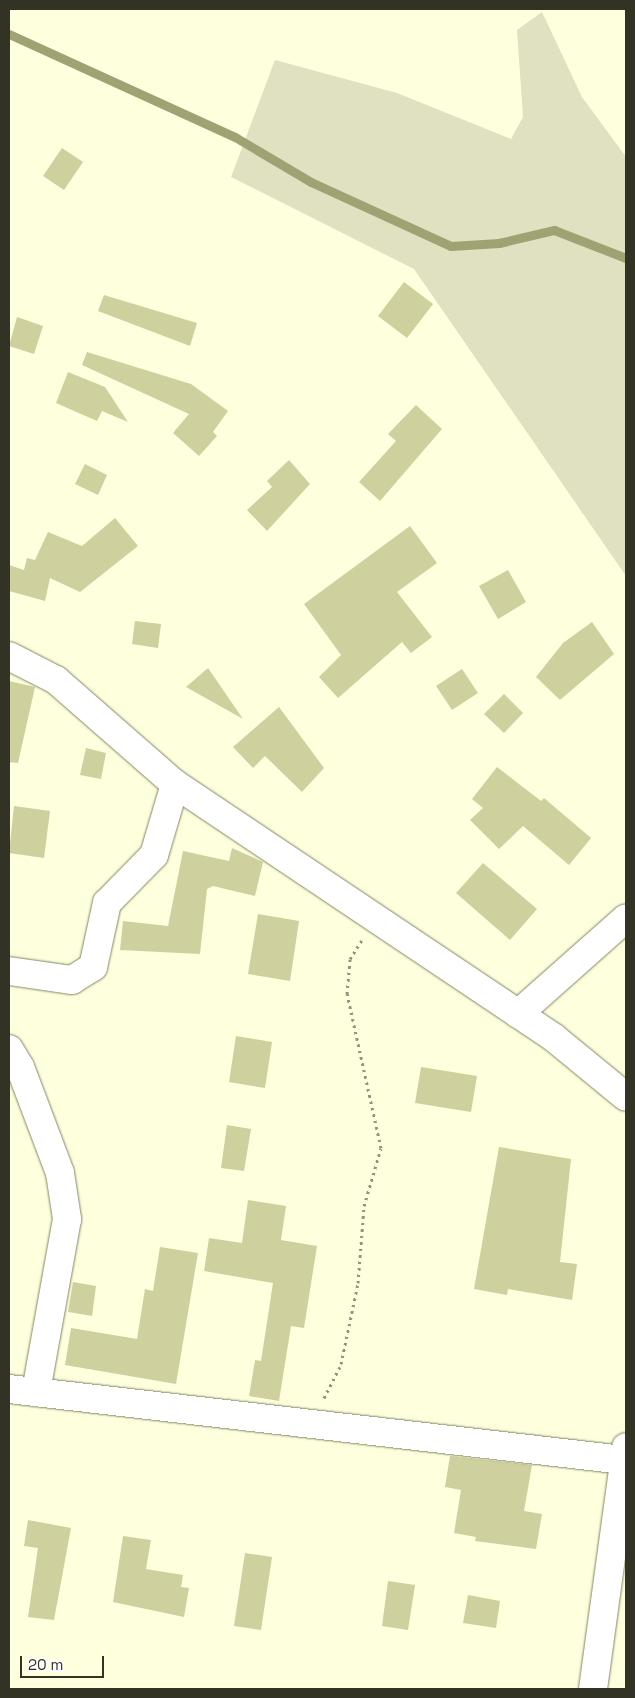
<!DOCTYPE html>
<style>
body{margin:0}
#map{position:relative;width:635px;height:1698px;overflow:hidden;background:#fdffdd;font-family:"Space Grotesk",sans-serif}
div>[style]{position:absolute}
.green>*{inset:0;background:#dfe1c1}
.stream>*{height:9px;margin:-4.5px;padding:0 4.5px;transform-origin:4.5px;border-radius:4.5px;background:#a1a273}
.building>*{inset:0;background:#ced09e}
.path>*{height:3px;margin-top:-1.5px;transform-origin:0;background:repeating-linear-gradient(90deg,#93947d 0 2.5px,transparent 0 6.5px)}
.roads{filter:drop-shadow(0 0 1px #848566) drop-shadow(0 0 1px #848566)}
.street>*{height:28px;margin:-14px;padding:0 14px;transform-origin:14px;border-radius:14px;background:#fff}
span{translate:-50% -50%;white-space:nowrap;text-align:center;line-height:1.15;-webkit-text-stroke:4px #fff;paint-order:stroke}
.frame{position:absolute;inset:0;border:10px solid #323225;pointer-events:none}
.scale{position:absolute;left:20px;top:1656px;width:84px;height:22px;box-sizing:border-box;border:2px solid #323225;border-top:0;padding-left:6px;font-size:15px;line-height:18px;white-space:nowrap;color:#323225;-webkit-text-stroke:4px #fff;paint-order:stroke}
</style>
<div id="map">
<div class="green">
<div style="clip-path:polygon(542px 12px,582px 97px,626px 157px,626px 576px,414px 269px,231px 177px,275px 60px,397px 93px,511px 139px,523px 117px,517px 30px)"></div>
</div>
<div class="stream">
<div style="left:9px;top:34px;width:248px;rotate:24.5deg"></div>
<div style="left:235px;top:137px;width:88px;rotate:30.6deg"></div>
<div style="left:311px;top:182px;width:154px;rotate:24.6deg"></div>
<div style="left:451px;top:246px;width:48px;rotate:-3.6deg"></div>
<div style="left:499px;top:243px;width:57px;rotate:-13.3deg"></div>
<div style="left:554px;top:230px;width:77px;rotate:21.3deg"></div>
</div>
<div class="building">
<div style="clip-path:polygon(62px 148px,83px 162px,64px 190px,43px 176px)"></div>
<div style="clip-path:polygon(404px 282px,433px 304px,407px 338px,378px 316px)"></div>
<div style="clip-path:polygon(104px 295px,197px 323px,190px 346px,98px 311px)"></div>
<div style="clip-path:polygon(17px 317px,43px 326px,34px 354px,9px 346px)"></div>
<div style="clip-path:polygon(87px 352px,191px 384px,228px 411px,213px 432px,217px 436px,199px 456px,173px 433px,189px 414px,82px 365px)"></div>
<div style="clip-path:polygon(68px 372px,105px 387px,128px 422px,102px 411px,97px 421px,56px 403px)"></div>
<div style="clip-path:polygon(416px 405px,442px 429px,380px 501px,359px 482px,396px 441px,388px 434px)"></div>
<div style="clip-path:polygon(289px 460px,310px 484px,267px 531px,247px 510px,272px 487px,267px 481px)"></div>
<div style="clip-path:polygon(85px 464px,107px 475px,98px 495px,75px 484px)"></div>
<div style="clip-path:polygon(115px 518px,138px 546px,80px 592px,50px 578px,45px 601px,9px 591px,9px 565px,24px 570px,27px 558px,35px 560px,48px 532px,82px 546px)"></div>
<div style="clip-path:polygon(410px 526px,437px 563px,397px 592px,432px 637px,411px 653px,402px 642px,338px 698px,319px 677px,341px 655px,304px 604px)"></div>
<div style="clip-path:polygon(508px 570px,526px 602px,498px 619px,479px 586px)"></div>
<div style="clip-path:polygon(135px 621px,161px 624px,158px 648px,132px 644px)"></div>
<div style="clip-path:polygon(592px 622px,614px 654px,560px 700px,536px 677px,563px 643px)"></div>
<div style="clip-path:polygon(208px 668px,243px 719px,186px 687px)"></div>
<div style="clip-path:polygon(462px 669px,478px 693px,452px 710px,436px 686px)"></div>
<div style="clip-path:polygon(9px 681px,35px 687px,18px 763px,9px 762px)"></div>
<div style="clip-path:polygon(504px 694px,523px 713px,504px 733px,484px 714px)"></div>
<div style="clip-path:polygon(279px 707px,324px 768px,302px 792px,265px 756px,253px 768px,233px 747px)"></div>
<div style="clip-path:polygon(86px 748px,106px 753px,101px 779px,80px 775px)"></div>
<div style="clip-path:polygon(497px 767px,541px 801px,544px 798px,591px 838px,569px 865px,523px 826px,499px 849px,470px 820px,483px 808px,472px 799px)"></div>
<div style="clip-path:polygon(14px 806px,50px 811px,44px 858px,9px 853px)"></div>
<div style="clip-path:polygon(232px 848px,263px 862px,255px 896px,213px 886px,207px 889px,200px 954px,120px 950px,123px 921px,168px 926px,183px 851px,229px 861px)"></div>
<div style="clip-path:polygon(483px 863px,537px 909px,510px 940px,456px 893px)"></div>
<div style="clip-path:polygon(258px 914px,299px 921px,290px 981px,248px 974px)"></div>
<div style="clip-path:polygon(236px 1036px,272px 1042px,265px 1088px,229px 1082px)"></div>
<div style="clip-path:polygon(421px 1067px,477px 1076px,471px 1112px,415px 1103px)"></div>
<div style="clip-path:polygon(227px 1125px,251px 1129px,244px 1171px,221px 1168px)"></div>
<div style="clip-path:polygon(499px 1147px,571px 1159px,560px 1262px,577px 1264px,572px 1300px,508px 1289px,507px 1295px,474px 1289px)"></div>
<div style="clip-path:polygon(248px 1200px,286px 1206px,281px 1240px,317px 1246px,304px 1328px,291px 1326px,279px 1401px,249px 1396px,255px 1360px,261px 1361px,273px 1283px,204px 1271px,209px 1238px,242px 1243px)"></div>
<div style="clip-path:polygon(160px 1247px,198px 1253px,176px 1384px,65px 1365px,71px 1328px,137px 1339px,145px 1289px,153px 1291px)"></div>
<div style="clip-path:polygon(73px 1282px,96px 1286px,92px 1316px,68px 1312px)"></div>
<div style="clip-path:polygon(450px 1456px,532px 1465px,524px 1511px,542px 1514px,536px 1549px,475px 1541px,476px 1537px,454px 1533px,461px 1490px,445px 1487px)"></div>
<div style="clip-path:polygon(28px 1520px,71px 1528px,54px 1620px,28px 1617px,38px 1548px,24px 1546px)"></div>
<div style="clip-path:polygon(123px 1536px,151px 1540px,146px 1569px,183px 1575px,181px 1587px,189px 1588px,184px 1617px,113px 1602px)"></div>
<div style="clip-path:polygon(245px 1553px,272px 1557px,261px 1630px,234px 1626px)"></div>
<div style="clip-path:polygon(388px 1581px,415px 1585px,408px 1630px,382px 1626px)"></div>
<div style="clip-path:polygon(468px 1595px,500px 1601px,496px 1628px,463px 1623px)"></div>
</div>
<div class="path">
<div style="left:324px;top:1398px;width:38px;rotate:-63deg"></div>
<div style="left:341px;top:1364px;width:83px;rotate:-78.1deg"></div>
<div style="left:358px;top:1283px;width:77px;rotate:-85.5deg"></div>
<div style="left:364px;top:1206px;width:60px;rotate:-73.7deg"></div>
<div style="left:381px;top:1148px;width:158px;rotate:-102.4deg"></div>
<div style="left:347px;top:994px;width:35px;rotate:-85deg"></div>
<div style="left:350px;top:959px;width:22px;rotate:-58deg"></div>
</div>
<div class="roads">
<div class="street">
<div style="left:9px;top:656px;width:53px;rotate:27.1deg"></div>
<div style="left:56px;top:680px;width:158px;rotate:41.2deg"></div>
<div style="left:175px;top:784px;width:455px;rotate:33.8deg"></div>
<div style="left:553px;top:1037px;width:94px;rotate:39.4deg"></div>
<div style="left:9px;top:971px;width:64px;rotate:8.1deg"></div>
<div style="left:72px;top:980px;width:25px;rotate:-32deg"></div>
<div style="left:93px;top:967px;width:66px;rotate:-77.7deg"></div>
<div style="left:107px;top:903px;width:67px;rotate:-45.6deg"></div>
<div style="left:154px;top:855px;width:74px;rotate:-73.5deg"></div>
<div style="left:518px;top:1014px;width:144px;rotate:-41.6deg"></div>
<div style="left:9px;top:1049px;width:21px;rotate:59deg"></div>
<div style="left:20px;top:1067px;width:113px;rotate:69.3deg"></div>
<div style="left:60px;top:1173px;width:47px;rotate:81.3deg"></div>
<div style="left:67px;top:1219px;width:176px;rotate:100.2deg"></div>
<div style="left:9px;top:1389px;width:619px;rotate:6.59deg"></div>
<div style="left:593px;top:1689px;width:244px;rotate:-82.2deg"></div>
</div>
</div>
<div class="frame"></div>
<div class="scale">20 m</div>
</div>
